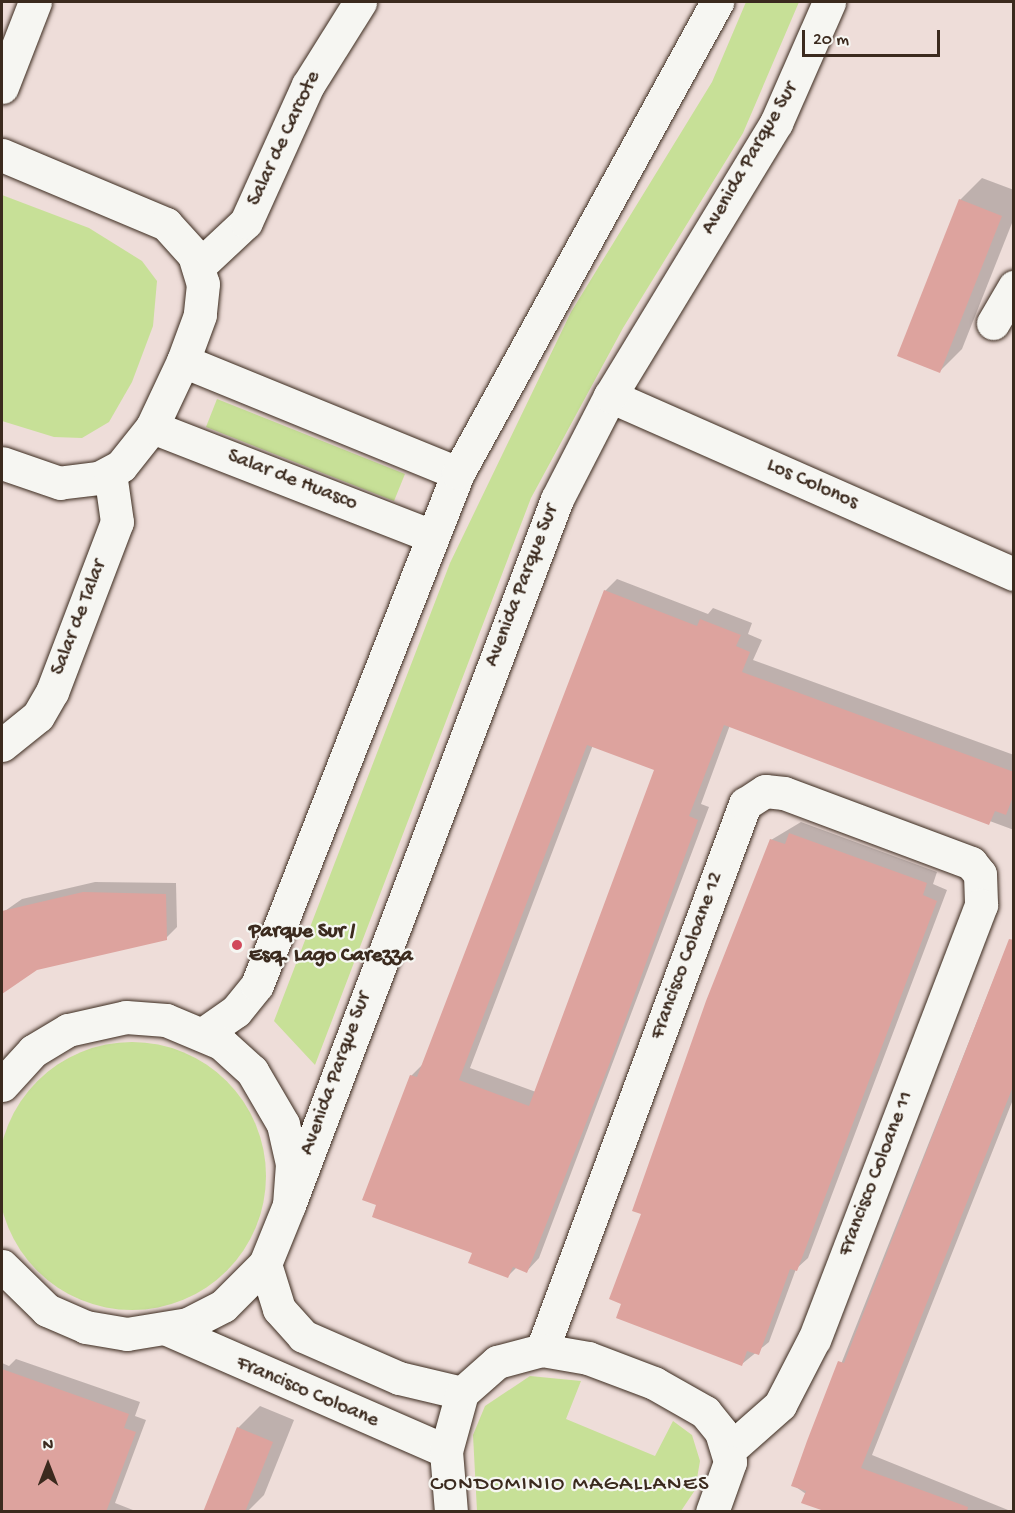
<!DOCTYPE html>
<style>
body{margin:0}
#map{position:relative;width:1015px;height:1513px;overflow:hidden;background:#eeddd9;font-family:"Gochi Hand",sans-serif}
div>[style]{position:absolute}
.green>*{inset:0;background:#c7e097}
.round{border-radius:50%}
.shadow>*{inset:0;background:#0003}
.building>*{inset:0;background:#dda39e}
.roads{filter:drop-shadow(0 0 2px #3b2a1e) drop-shadow(0 0 2px #3b2a1e)}
.minor>*{height:33px;margin:-16.5px;padding:0 16.5px;transform-origin:16.5px;border-radius:16.5px;background:#f6f6f2}
.dots>*{width:16px;height:16px;translate:-50% -50%;box-sizing:border-box;border:3px solid #f6f6f2;border-radius:50%}
span{translate:-50% -50%;white-space:nowrap;text-align:center;line-height:1.15;-webkit-text-stroke:4.5px #f6f6f2;paint-order:stroke}
.street-label{font-size:21px;color:#3b2a1e}
.poi-label{font-size:21px;color:#3b2a1e;font-weight:700}
.left{translate:0 -50%;text-align:left}
.neighbourhood-label{font-size:22px;color:#3b2a1e;letter-spacing:1.5px}
.frame{position:absolute;inset:0;border:3px solid #3b2a1e;pointer-events:none}
.north{position:absolute;left:18px;top:1435px;width:60px;height:60px;-webkit-text-stroke:4px #f6f6f2;paint-order:stroke;rotate:0deg;font-size:16px;font-weight:700;line-height:24px;text-align:center;color:#3b2a1e}
.north::after{content:'';display:block;margin:auto;width:21px;height:27px;background:#3b2a1e;clip-path:polygon(50% 0,100% 100%,50% 72%,0 100%)}
.scale{position:absolute;left:802px;top:30px;width:138px;height:27px;box-sizing:border-box;border:3px solid #3b2a1e;border-top:0;padding-left:8px;font-size:18px;line-height:21px;white-space:nowrap;color:#3b2a1e;-webkit-text-stroke:4px #f6f6f2;paint-order:stroke}
</style>
<div id="map">
<div class="green">
<div style="clip-path:polygon(746px 2px,799px 2px,743px 133px,623px 328px,531px 498px,315px 1065px,274px 1021px,450px 563px,571px 312px,712px 82px)"></div>
<div style="clip-path:polygon(2px 195px,89px 228px,142px 261px,157px 281px,153px 326px,132px 382px,109px 422px,82px 438px,54px 437px,2px 421px)"></div>
<div style="clip-path:polygon(217px 399px,405px 474px,394px 501px,206px 427px)"></div>
<div class="round" style="left:-2px;top:1042px;width:268px;height:268px"></div>
<div style="clip-path:polygon(530px 1376px,581px 1381px,566px 1419px,655px 1456px,673px 1421px,692px 1435px,700px 1461px,695px 1490px,681px 1511px,477px 1511px,473px 1435px,485px 1406px)"></div>
</div>
<div class="shadow">
<div style="clip-path:polygon(982px 178px,1014px 190px,1014px 218px,962px 349px,940px 371px,960px 200px)"></div>
<div style="clip-path:polygon(evenodd,617px 579px,708px 614px,713px 608px,752px 623px,748px 634px,762px 640px,753px 660px,1014px 755px,1014px 830px,730px 725px,701px 804px,709px 807px,539px 1258px,527px 1271px,517px 1267px,508px 1276px,474px 1252px,411px 1076px,424px 1063px,605px 591px,617px 579px,593px 745px,656px 769px,536px 1092px,470px 1068px,593px 745px)"></div>
<div style="clip-path:polygon(801px 822px,937px 872px,933px 884px,947px 890px,808px 1258px,796px 1269px,769px 1342px,742px 1364px,623px 1303px,643px 1213px,771px 840px)"></div>
<div style="clip-path:polygon(95px 882px,176px 883px,177px 927px,166px 938px,37px 969px,8px 988px,2px 978px,2px 913px,22px 899px)"></div>
<div style="clip-path:polygon(1014px 943px,1014px 1097px,872px 1455px,1013px 1512px,832px 1512px,793px 1485px,1005px 951px)"></div>
<div style="clip-path:polygon(16px 1359px,140px 1402px,135px 1416px,146px 1420px,115px 1503px,138px 1512px,2px 1512px,2px 1363px,9px 1366px)"></div>
<div style="clip-path:polygon(260px 1406px,294px 1420px,264px 1495px,247px 1512px,228px 1512px,238px 1428px)"></div>
</div>
<div class="building">
<div style="clip-path:polygon(959px 199px,1002px 216px,940px 373px,897px 356px)"></div>
<div style="clip-path:polygon(evenodd,604px 590px,697px 626px,700px 619px,741px 635px,736px 646px,750px 652px,742px 672px,1014px 772px,1014px 794px,1006px 815px,995px 811px,989px 825px,724px 725px,689px 816px,698px 820px,609px 1065px,527px 1273px,513px 1267px,508px 1278px,468px 1263px,472px 1253px,372px 1217px,376px 1205px,362px 1200px,410px 1075px,417px 1077px,604px 590px,587px 745px,654px 770px,529px 1106px,459px 1080px,587px 745px)"></div>
<div style="clip-path:polygon(789px 833px,927px 883px,923px 895px,937px 901px,797px 1271px,790px 1269px,759px 1355px,747px 1351px,742px 1366px,616px 1318px,621px 1304px,609px 1299px,641px 1214px,632px 1211px,706px 1001px,770px 839px,785px 844px)"></div>
<div style="clip-path:polygon(83px 892px,166px 894px,167px 940px,37px 970px,2px 994px,2px 911px)"></div>
<div style="clip-path:polygon(1009px 939px,1014px 940px,1014px 1084px,861px 1468px,968px 1507px,967px 1512px,827px 1512px,801px 1503px,806px 1491px,791px 1486px,807px 1441px,838px 1361px,844px 1363px)"></div>
<div style="clip-path:polygon(2px 1369px,129px 1414px,124px 1428px,136px 1432px,106px 1512px,2px 1512px)"></div>
<div style="clip-path:polygon(237px 1427px,273px 1442px,245px 1512px,203px 1512px)"></div>
</div>
<div class="roads">
<div class="minor">
<div style="left:2px;top:87px;width:91px;rotate:-68.8deg"></div>
<div style="left:2px;top:155px;width:178px;rotate:22.8deg"></div>
<div style="left:166px;top:224px;width:42px;rotate:47.9deg"></div>
<div style="left:194px;top:255px;width:30px;rotate:73deg"></div>
<div style="left:203px;top:284px;width:31px;rotate:96deg"></div>
<div style="left:200px;top:315px;width:49px;rotate:110.3deg"></div>
<div style="left:183px;top:361px;width:73px;rotate:115.2deg"></div>
<div style="left:152px;top:427px;width:50px;rotate:128.5deg"></div>
<div style="left:121px;top:466px;width:26px;rotate:152deg"></div>
<div style="left:98px;top:478px;width:38px;rotate:173deg"></div>
<div style="left:60px;top:483px;width:61px;rotate:-161deg"></div>
<div style="left:199px;top:266px;width:64px;rotate:-43.1deg"></div>
<div style="left:246px;top:222px;width:150px;rotate:-65.7deg"></div>
<div style="left:308px;top:85px;width:98px;rotate:-57.9deg"></div>
<div style="left:993px;top:323px;width:42px;rotate:-59.7deg"></div>
<div style="left:183px;top:361px;width:297px;rotate:22.2deg"></div>
<div style="left:610px;top:396px;width:441px;rotate:23.8deg"></div>
<div style="left:152px;top:427px;width:300px;rotate:21.3deg"></div>
<div style="left:2px;top:745px;width:46px;rotate:-38.9deg"></div>
<div style="left:38px;top:716px;width:28px;rotate:-60deg"></div>
<div style="left:52px;top:692px;width:182px;rotate:-69.1deg"></div>
<div style="left:117px;top:522px;width:49px;rotate:-98.1deg"></div>
<div style="left:203px;top:1034px;width:40px;rotate:-34.9deg"></div>
<div style="left:236px;top:1011px;width:33px;rotate:-51deg"></div>
<div style="left:257px;top:985px;width:550px;rotate:-68.57deg"></div>
<div style="left:458px;top:473px;width:538px;rotate:-61.19deg"></div>
<div style="left:2px;top:1085px;width:46px;rotate:-47.6deg"></div>
<div style="left:33px;top:1051px;width:41px;rotate:-31deg"></div>
<div style="left:68px;top:1030px;width:59px;rotate:-12.6deg"></div>
<div style="left:126px;top:1017px;width:40px;rotate:4.3deg"></div>
<div style="left:166px;top:1020px;width:60px;rotate:22.7deg"></div>
<div style="left:221px;top:1043px;width:42px;rotate:42.1deg"></div>
<div style="left:252px;top:1071px;width:61px;rotate:59.7deg"></div>
<div style="left:283px;top:1124px;width:41px;rotate:77.3deg"></div>
<div style="left:292px;top:1164px;width:41px;rotate:94.2deg"></div>
<div style="left:289px;top:1205px;width:64px;rotate:112.1deg"></div>
<div style="left:265px;top:1264px;width:59px;rotate:135deg"></div>
<div style="left:223px;top:1306px;width:39px;rotate:153deg"></div>
<div style="left:188px;top:1324px;width:62px;rotate:170.7deg"></div>
<div style="left:127px;top:1334px;width:42px;rotate:-170.3deg"></div>
<div style="left:86px;top:1327px;width:43px;rotate:-156.4deg"></div>
<div style="left:47px;top:1310px;width:63px;rotate:-135.6deg"></div>
<div style="left:289px;top:1205px;width:755px;rotate:-69.21deg"></div>
<div style="left:557px;top:499px;width:116px;rotate:-62.8deg"></div>
<div style="left:610px;top:396px;width:320px;rotate:-58.7deg"></div>
<div style="left:776px;top:123px;width:132px;rotate:-66.3deg"></div>
<div style="left:265px;top:1264px;width:47px;rotate:72.7deg"></div>
<div style="left:279px;top:1309px;width:36px;rotate:48deg"></div>
<div style="left:303px;top:1336px;width:105px;rotate:23.6deg"></div>
<div style="left:399px;top:1378px;width:65px;rotate:13.4deg"></div>
<div style="left:169px;top:1330px;width:302px;rotate:23.6deg"></div>
<div style="left:542px;top:1350px;width:583px;rotate:-69.61deg"></div>
<div style="left:745px;top:804px;width:24px;rotate:-33deg"></div>
<div style="left:765px;top:791px;width:19px;rotate:6deg"></div>
<div style="left:784px;top:793px;width:200px;rotate:20.5deg"></div>
<div style="left:971px;top:863px;width:14px;rotate:51deg"></div>
<div style="left:980px;top:874px;width:31px;rotate:88deg"></div>
<div style="left:981px;top:905px;width:465px;rotate:111deg"></div>
<div style="left:814px;top:1339px;width:74px;rotate:117.3deg"></div>
<div style="left:780px;top:1405px;width:69px;rotate:138.5deg"></div>
<div style="left:451px;top:1512px;width:61px;rotate:-94.7deg"></div>
<div style="left:446px;top:1451px;width:60px;rotate:-74.6deg"></div>
<div style="left:462px;top:1393px;width:47px;rotate:-41.5deg"></div>
<div style="left:497px;top:1362px;width:47px;rotate:-14.9deg"></div>
<div style="left:542px;top:1350px;width:47px;rotate:9.9deg"></div>
<div style="left:588px;top:1358px;width:71px;rotate:20.7deg"></div>
<div style="left:654px;top:1383px;width:59px;rotate:29.6deg"></div>
<div style="left:705px;top:1412px;width:26px;rotate:51deg"></div>
<div style="left:721px;top:1432px;width:31px;rotate:73deg"></div>
<div style="left:730px;top:1462px;width:53px;rotate:109.8deg"></div>
</div>
</div>
<div class="dots">
<div style="left:237px;top:945px;background:#d1495b"></div>
</div>
<div class="street-label">
<span style="left:285px;top:139px;rotate:-65deg">Salar de Carcote</span>
<span style="left:751px;top:159px;rotate:-60deg">Avenida Parque Sur</span>
<span style="left:292px;top:481px;rotate:21deg">Salar de Huasco</span>
<span style="left:812px;top:485px;rotate:24deg">Los Colonos</span>
<span style="left:523px;top:586px;rotate:-69deg">Avenida Parque Sur</span>
<span style="left:80px;top:618px;rotate:-69deg">Salar de Talar</span>
<span style="left:688px;top:956px;rotate:-70deg">Francisco Coloane 12</span>
<span style="left:337px;top:1074px;rotate:-70deg">Avenida Parque Sur</span>
<span style="left:877px;top:1174px;rotate:-69deg">Francisco Coloane 11</span>
<span style="left:307px;top:1393px;rotate:23deg">Francisco Coloane</span>
</div>
<div class="poi-label">
<span class="left" style="left:249px;top:945px">Parque Sur /<br>Esq. Lago Carezza</span>
</div>
<div class="neighbourhood-label">
<span style="left:570px;top:1486px">CONDOMINIO MAGALLANES</span>
</div>
<div class="frame"></div>
<div class="north">N</div>
<div class="scale">20 m</div>
</div>
